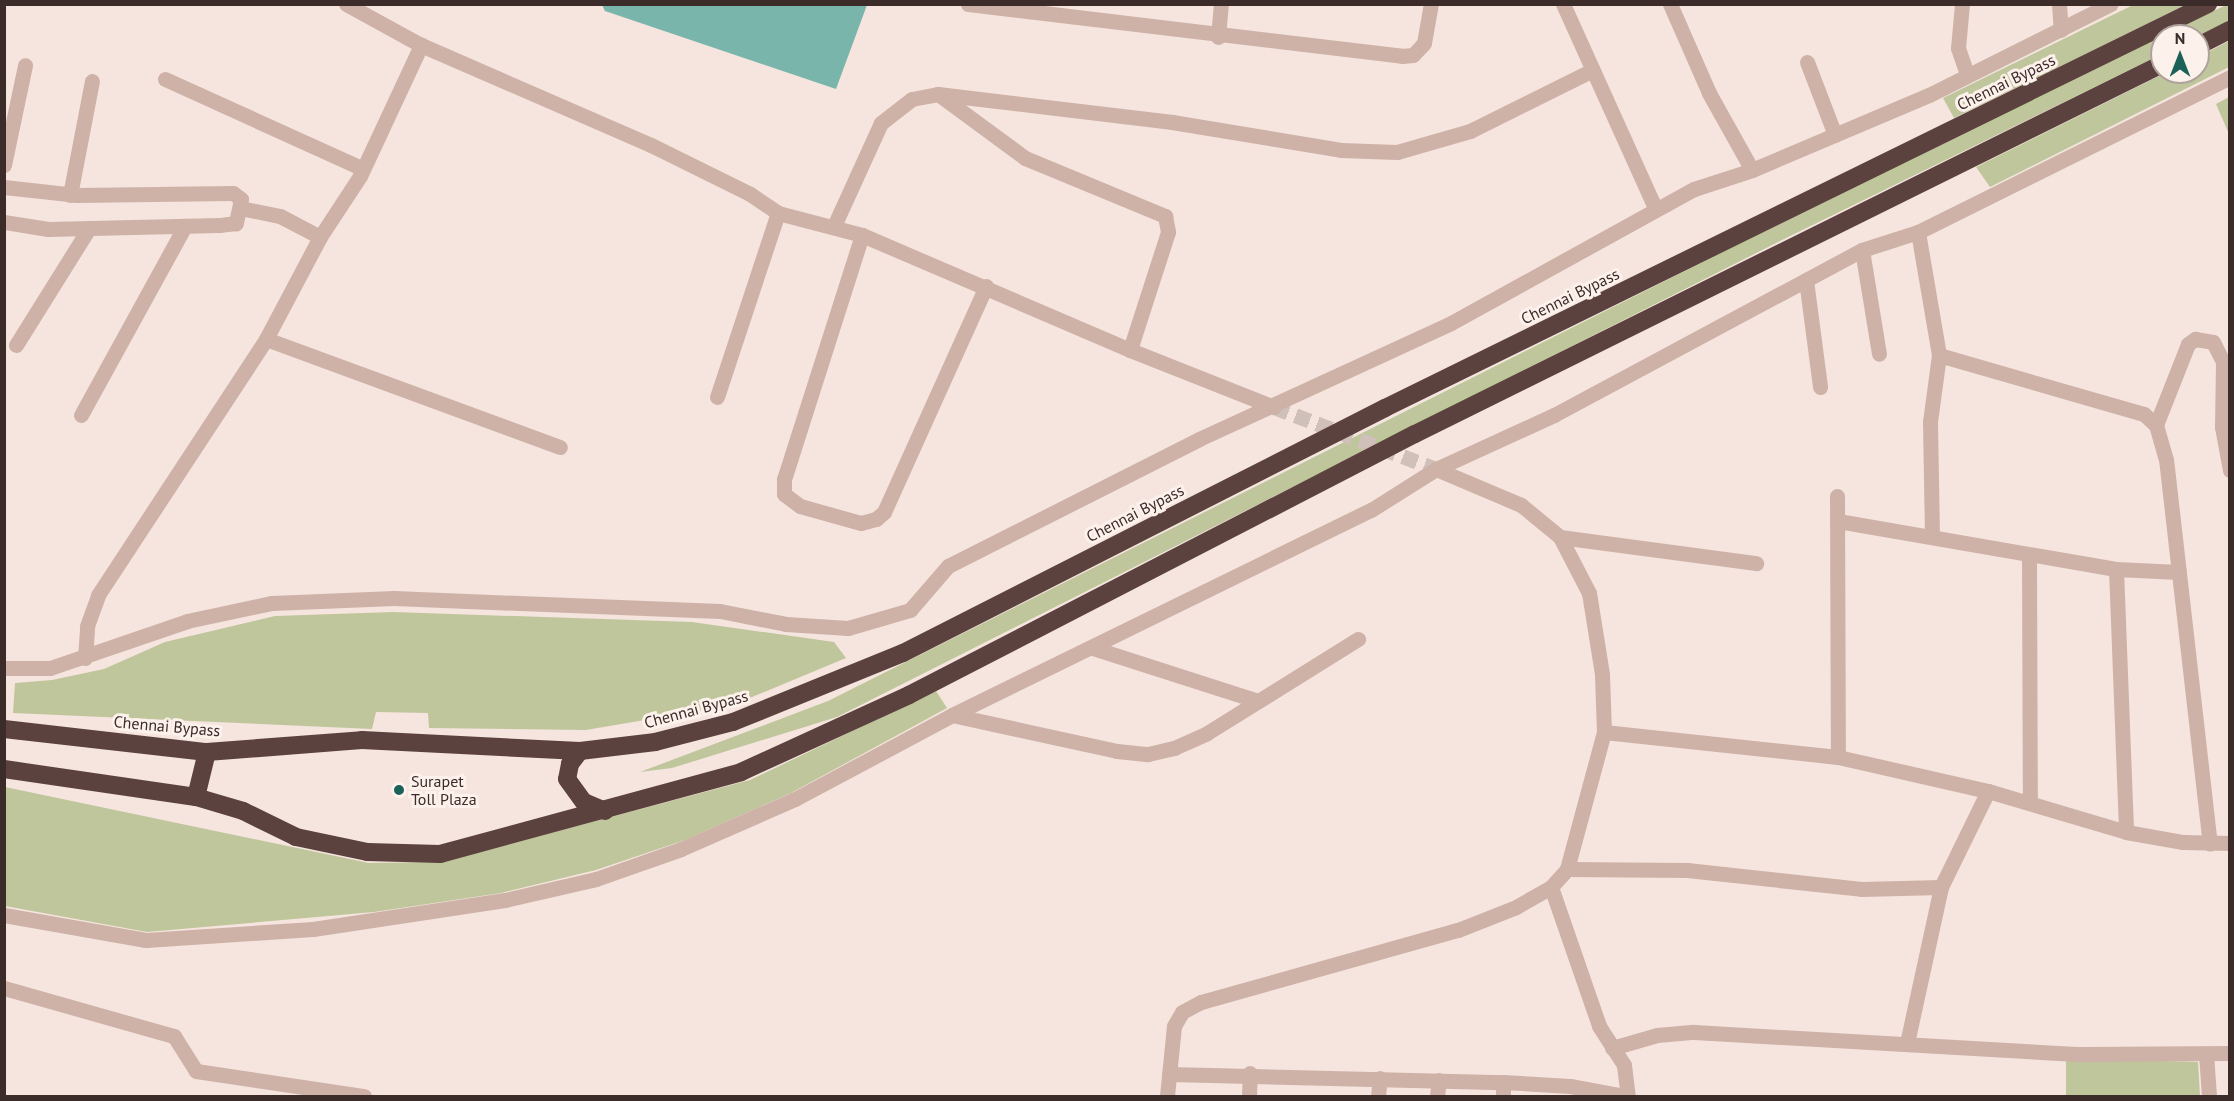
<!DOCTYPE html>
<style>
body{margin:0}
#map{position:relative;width:2234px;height:1101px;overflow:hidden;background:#f5e5de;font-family:"PT Sans",sans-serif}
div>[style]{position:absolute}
.green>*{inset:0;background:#c0c69c}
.water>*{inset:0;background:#7ab5ab}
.minor-tunnel>*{height:15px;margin-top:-7.5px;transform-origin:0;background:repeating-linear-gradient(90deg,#d0c0ba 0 15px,transparent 0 23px)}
.minor>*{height:15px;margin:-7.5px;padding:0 7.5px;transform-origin:7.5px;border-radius:7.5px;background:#ceb2a8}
.highway>*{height:18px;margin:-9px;padding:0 9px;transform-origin:9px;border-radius:9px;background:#5c423f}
.dots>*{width:16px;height:16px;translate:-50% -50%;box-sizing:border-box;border:3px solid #fcf1eb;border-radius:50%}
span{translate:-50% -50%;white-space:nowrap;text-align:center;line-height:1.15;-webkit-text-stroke:6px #fcf1eb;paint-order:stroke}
.street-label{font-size:16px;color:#3b2b29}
.poi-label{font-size:16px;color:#3b2b29}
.left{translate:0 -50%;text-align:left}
.frame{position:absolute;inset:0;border:6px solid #3b2b29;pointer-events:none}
.north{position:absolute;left:2150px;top:24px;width:60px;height:60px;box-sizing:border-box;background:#fcf1eb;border:2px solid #afa29d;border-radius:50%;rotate:0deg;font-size:16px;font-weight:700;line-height:24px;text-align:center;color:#3b2b29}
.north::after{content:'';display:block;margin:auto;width:21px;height:27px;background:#1a6157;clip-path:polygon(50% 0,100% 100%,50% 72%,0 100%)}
</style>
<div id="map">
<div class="green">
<div style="clip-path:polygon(2133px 5px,2188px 5px,1954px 118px,1943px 98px)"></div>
<div style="clip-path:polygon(2226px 5px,2229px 5px,2229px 21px,2198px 36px,2162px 36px,2162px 54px,1782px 240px,837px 717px,672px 768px,640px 772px,828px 701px,1946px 140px)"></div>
<div style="clip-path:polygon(2229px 41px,2229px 67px,1990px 187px,1976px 167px,2167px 72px,2198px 72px,2198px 57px)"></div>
<div style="clip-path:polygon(2229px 97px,2229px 134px,2216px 104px)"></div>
<div style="clip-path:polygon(393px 612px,692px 622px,834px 642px,846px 658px,733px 705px,586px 730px,429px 728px,428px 713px,376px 712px,372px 729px,13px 713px,15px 683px,52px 680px,104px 669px,165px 642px,275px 616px)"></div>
<div style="clip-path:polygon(936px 691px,947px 708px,791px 793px,685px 840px,596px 870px,501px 893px,374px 912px,147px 932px,5px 906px,5px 787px,369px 863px,441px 862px,750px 780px)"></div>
<div style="clip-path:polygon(2066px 1058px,2198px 1062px,2200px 1096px,2066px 1096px)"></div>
</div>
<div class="water">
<div style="clip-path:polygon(602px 5px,867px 5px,836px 89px,605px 11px)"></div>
</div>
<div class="minor-tunnel">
<div style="left:1274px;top:407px;width:173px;rotate:20.9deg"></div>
</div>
<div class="minor">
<div style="left:346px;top:4px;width:85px;rotate:28.7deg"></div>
<div style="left:421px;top:45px;width:251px;rotate:23.5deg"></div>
<div style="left:651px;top:145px;width:110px;rotate:26.3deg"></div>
<div style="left:750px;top:194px;width:34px;rotate:34deg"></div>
<div style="left:778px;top:213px;width:87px;rotate:14.7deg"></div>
<div style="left:862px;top:235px;width:292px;rotate:23.2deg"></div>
<div style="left:1130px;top:350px;width:155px;rotate:21.6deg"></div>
<div style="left:968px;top:4px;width:437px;rotate:6.8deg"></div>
<div style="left:1402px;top:56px;width:11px;rotate:-5deg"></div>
<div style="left:1413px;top:55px;width:16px;rotate:-47deg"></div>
<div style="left:1424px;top:43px;width:40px;rotate:-80deg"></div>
<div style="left:1563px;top:4px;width:224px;rotate:65.7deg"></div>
<div style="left:1670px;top:4px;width:97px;rotate:66.3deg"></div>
<div style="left:1709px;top:93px;width:88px;rotate:60.8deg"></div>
<div style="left:1962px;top:4px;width:44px;rotate:95.2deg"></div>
<div style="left:1958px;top:48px;width:28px;rotate:71deg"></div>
<div style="left:2059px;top:4px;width:26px;rotate:86deg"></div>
<div style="left:1218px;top:37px;width:33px;rotate:-85deg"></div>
<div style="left:1807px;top:62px;width:78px;rotate:69deg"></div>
<div style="left:165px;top:79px;width:217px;rotate:24.4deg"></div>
<div style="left:938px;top:94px;width:108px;rotate:36.3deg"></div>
<div style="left:1025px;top:158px;width:152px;rotate:22.5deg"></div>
<div style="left:1165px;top:216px;width:16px;rotate:79deg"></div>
<div style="left:1168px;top:232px;width:124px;rotate:107.9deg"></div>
<div style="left:4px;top:165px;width:102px;rotate:-78.1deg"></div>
<div style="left:4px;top:187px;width:72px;rotate:6.3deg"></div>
<div style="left:76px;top:195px;width:157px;rotate:-0.7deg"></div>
<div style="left:233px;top:193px;width:10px;rotate:37deg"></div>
<div style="left:241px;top:199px;width:25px;rotate:102deg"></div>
<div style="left:236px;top:223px;width:17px;rotate:173deg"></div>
<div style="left:219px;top:225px;width:171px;rotate:178.7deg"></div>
<div style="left:48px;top:229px;width:45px;rotate:-171deg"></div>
<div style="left:70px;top:195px;width:116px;rotate:-79.1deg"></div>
<div style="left:240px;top:208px;width:41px;rotate:11.3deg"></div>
<div style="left:280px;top:216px;width:45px;rotate:27.7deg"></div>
<div style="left:834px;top:226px;width:113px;rotate:-65.5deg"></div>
<div style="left:881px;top:123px;width:39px;rotate:-38deg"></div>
<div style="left:912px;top:99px;width:26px;rotate:-11deg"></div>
<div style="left:938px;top:94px;width:236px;rotate:6.8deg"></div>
<div style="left:1172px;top:122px;width:171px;rotate:9.4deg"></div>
<div style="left:1341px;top:150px;width:56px;rotate:2deg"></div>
<div style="left:1397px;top:152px;width:76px;rotate:-16deg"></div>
<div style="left:1470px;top:131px;width:137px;rotate:-26.4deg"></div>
<div style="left:1918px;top:232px;width:125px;rotate:80.3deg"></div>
<div style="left:1939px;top:355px;width:68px;rotate:97.7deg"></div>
<div style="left:1930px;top:422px;width:113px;rotate:89deg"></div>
<div style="left:862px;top:235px;width:256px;rotate:107.7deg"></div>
<div style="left:784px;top:479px;width:15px;rotate:90deg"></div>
<div style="left:784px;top:494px;width:20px;rotate:37deg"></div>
<div style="left:800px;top:506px;width:63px;rotate:15.6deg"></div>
<div style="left:861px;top:523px;width:16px;rotate:-15deg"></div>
<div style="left:876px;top:519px;width:11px;rotate:-41deg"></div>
<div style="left:884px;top:512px;width:248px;rotate:-65.7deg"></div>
<div style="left:1862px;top:250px;width:105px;rotate:80.7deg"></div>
<div style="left:1806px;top:280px;width:108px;rotate:82.5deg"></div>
<div style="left:266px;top:339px;width:313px;rotate:20.2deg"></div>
<div style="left:16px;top:345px;width:138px;rotate:-58deg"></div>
<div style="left:1939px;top:355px;width:213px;rotate:16.1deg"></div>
<div style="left:2144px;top:414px;width:16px;rotate:43deg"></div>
<div style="left:2156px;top:425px;width:35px;rotate:74deg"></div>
<div style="left:2166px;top:459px;width:387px;rotate:83.5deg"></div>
<div style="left:717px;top:397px;width:194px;rotate:-71.7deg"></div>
<div style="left:81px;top:415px;width:216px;rotate:-61.2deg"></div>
<div style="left:2156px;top:425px;width:87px;rotate:-68.4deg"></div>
<div style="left:2188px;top:344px;width:9px;rotate:-36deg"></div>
<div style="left:2195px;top:339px;width:18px;rotate:9deg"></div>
<div style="left:2213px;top:342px;width:22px;rotate:63deg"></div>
<div style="left:2223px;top:362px;width:65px;rotate:90.9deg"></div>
<div style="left:2222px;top:427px;width:44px;rotate:79.5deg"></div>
<div style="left:1837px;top:496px;width:261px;rotate:89.8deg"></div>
<div style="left:1838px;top:521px;width:282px;rotate:9.8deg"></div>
<div style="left:2116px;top:569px;width:263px;rotate:87.8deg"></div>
<div style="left:1560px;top:537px;width:198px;rotate:7.6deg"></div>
<div style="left:2029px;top:555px;width:248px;rotate:89.8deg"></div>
<div style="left:2116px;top:569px;width:63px;rotate:2.7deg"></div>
<div style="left:1093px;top:648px;width:173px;rotate:17.8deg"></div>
<div style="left:85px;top:658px;width:32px;rotate:-86deg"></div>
<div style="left:87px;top:626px;width:33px;rotate:-70deg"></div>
<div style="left:98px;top:595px;width:306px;rotate:-56.7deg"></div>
<div style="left:266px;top:339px;width:115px;rotate:-62.1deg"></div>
<div style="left:320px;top:237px;width:73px;rotate:-56.7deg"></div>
<div style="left:360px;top:176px;width:145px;rotate:-65deg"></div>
<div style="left:4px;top:668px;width:46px"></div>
<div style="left:50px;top:668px;width:145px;rotate:-18.9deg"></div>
<div style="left:187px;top:621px;width:87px;rotate:-12deg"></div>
<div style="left:272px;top:603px;width:122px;rotate:-2.3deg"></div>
<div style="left:394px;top:598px;width:326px;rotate:2.3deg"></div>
<div style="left:720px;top:611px;width:67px;rotate:11.1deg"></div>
<div style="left:786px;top:624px;width:62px;rotate:3.7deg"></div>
<div style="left:848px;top:628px;width:65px;rotate:-16.2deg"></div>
<div style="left:910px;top:610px;width:58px;rotate:-49.2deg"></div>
<div style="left:948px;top:566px;width:281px;rotate:-26.8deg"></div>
<div style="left:1199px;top:439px;width:277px;rotate:-24.7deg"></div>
<div style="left:1451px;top:323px;width:277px;rotate:-28.9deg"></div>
<div style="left:1694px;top:189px;width:61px;rotate:-18.1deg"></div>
<div style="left:1752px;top:170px;width:192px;rotate:-23deg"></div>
<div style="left:1929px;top:95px;width:203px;rotate:-26.6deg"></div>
<div style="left:952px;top:715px;width:169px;rotate:12.3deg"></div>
<div style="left:1117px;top:751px;width:31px;rotate:6deg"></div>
<div style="left:1148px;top:754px;width:27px;rotate:-13deg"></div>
<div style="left:1174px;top:748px;width:36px;rotate:-24deg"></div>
<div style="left:1207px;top:733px;width:178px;rotate:-31.9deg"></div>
<div style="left:1604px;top:732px;width:235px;rotate:6.1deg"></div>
<div style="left:1838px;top:757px;width:154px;rotate:12.8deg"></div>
<div style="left:1988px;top:791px;width:144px;rotate:16.5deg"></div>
<div style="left:2126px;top:832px;width:58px;rotate:10deg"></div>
<div style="left:2183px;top:842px;width:47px;rotate:1.2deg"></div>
<div style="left:1567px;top:869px;width:120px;rotate:0.5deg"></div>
<div style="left:1687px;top:870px;width:175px;rotate:6.2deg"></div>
<div style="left:1861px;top:889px;width:80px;rotate:-1.4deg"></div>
<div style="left:1551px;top:887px;width:147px;rotate:70.9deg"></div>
<div style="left:1599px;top:1026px;width:46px;rotate:57.3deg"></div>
<div style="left:1624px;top:1065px;width:31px;rotate:83deg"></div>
<div style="left:4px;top:915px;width:144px;rotate:10deg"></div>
<div style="left:146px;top:940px;width:167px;rotate:-3.8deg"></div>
<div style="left:313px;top:929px;width:194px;rotate:-8.6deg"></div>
<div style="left:505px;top:900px;width:93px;rotate:-13deg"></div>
<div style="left:596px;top:879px;width:90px;rotate:-19.4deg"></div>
<div style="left:681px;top:849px;width:124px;rotate:-23.7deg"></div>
<div style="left:795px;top:799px;width:178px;rotate:-28.1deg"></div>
<div style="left:952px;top:715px;width:466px;rotate:-26.1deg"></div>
<div style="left:1371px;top:510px;width:77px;rotate:-32.2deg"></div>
<div style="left:1436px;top:469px;width:130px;rotate:-24.6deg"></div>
<div style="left:1554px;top:415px;width:349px;rotate:-28.2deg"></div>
<div style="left:1862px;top:250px;width:59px;rotate:-17.8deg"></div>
<div style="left:1918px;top:232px;width:348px;rotate:-26.4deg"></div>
<div style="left:4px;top:988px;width:177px;rotate:15.8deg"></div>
<div style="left:174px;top:1036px;width:41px;rotate:57.8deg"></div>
<div style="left:196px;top:1071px;width:170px;rotate:8.5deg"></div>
<div style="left:1907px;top:1043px;width:160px;rotate:-77.7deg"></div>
<div style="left:1941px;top:887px;width:107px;rotate:-63.9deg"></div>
<div style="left:1612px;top:1048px;width:47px;rotate:-16.1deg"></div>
<div style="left:1657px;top:1035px;width:37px;rotate:-5deg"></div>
<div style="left:1694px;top:1032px;width:388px;rotate:3.3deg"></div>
<div style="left:2081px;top:1054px;width:149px;rotate:-0.4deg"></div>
<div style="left:2206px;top:1054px;width:42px;rotate:85.9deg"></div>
<div style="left:1169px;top:1074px;width:334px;rotate:1.4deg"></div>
<div style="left:1167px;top:1096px;width:70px;rotate:-84.3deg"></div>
<div style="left:1174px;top:1026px;width:16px;rotate:-60deg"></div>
<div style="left:1182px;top:1012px;width:21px;rotate:-28deg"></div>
<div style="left:1201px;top:1002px;width:267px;rotate:-15.7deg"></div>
<div style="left:1458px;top:930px;width:62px;rotate:-21.6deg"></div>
<div style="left:1516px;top:907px;width:40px;rotate:-29.7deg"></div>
<div style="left:1551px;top:887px;width:24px;rotate:-48deg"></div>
<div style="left:1567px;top:869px;width:142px;rotate:-74.9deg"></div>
<div style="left:1604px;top:732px;width:58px;rotate:-92deg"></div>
<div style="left:1602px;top:674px;width:82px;rotate:-99.1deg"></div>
<div style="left:1589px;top:593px;width:63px;rotate:-117.4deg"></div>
<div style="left:1560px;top:537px;width:50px;rotate:-140.6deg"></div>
<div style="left:1521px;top:505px;width:92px;rotate:-157deg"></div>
<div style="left:1249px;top:1096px;width:23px;rotate:-88deg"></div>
<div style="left:1378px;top:1096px;width:18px;rotate:-84deg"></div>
<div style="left:1437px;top:1096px;width:16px;rotate:-83deg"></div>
<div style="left:1503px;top:1096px;width:14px;rotate:-90deg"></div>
<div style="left:1503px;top:1082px;width:67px;rotate:3.4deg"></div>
<div style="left:1570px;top:1086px;width:56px;rotate:10.3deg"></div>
</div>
<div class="highway">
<div style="left:2198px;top:46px;width:36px;rotate:-27deg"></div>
<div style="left:4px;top:729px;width:204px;rotate:6.5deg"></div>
<div style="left:207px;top:752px;width:155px;rotate:-4.4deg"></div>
<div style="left:362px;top:740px;width:218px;rotate:2.9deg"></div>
<div style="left:580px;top:751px;width:76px;rotate:-6.8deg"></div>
<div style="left:655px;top:742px;width:81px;rotate:-14.4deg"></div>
<div style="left:733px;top:722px;width:183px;rotate:-22.1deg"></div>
<div style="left:903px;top:653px;width:541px;rotate:-26.94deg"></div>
<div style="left:1385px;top:408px;width:917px;rotate:-26.15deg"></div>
<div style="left:580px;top:751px;width:16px;rotate:128deg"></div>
<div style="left:570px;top:764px;width:15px;rotate:101deg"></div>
<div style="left:567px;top:779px;width:29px;rotate:54deg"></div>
<div style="left:584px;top:802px;width:23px;rotate:23deg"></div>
<div style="left:4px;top:769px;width:194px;rotate:8.3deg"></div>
<div style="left:196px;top:797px;width:49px;rotate:16.6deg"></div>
<div style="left:243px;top:811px;width:59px;rotate:26.1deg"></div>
<div style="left:296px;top:837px;width:73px;rotate:11.9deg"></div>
<div style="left:367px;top:852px;width:73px;rotate:1.6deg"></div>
<div style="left:440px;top:854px;width:312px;rotate:-15.2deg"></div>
<div style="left:741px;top:772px;width:185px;rotate:-24.6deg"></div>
<div style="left:909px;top:695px;width:569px;rotate:-27.29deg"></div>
<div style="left:1415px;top:434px;width:834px;rotate:-26.35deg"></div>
<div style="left:196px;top:797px;width:46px;rotate:-76.3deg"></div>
</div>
<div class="dots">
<div style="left:399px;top:790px;background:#1a6157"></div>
</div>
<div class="street-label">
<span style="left:2006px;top:82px;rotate:-26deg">Chennai Bypass</span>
<span style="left:1570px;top:296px;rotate:-26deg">Chennai Bypass</span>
<span style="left:1135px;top:513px;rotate:-27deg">Chennai Bypass</span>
<span style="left:696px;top:709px;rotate:-15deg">Chennai Bypass</span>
<span style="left:167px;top:726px;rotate:5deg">Chennai Bypass</span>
</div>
<div class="poi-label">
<span class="left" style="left:411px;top:790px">Surapet<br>Toll Plaza</span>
</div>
<div class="frame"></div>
<div class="north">N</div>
</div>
